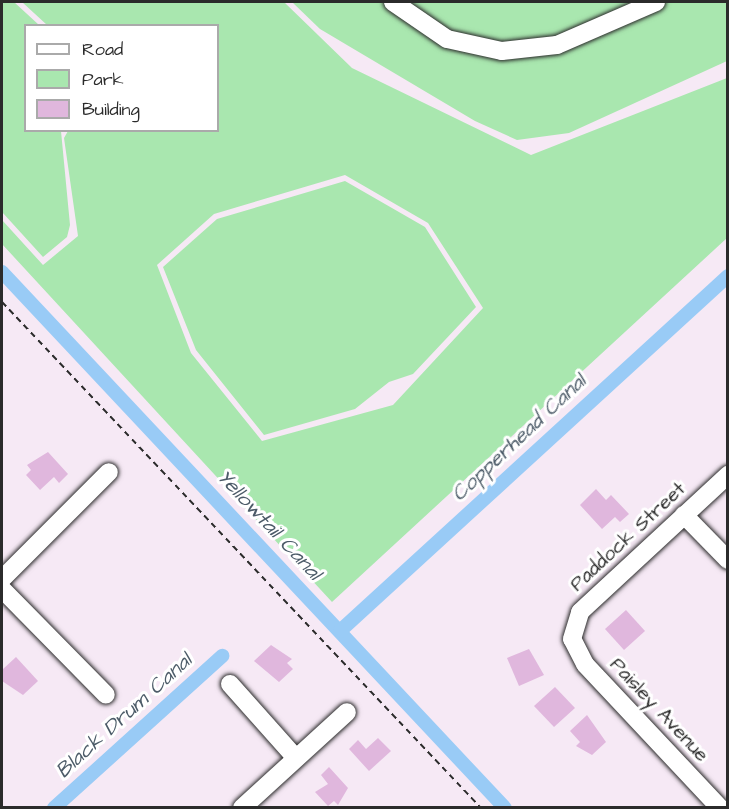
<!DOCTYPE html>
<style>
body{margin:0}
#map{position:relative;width:729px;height:809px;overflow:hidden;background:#f6e9f5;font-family:"Architects Daughter",sans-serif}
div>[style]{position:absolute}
.green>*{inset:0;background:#a9e7af}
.canal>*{height:14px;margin:-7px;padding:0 7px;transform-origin:7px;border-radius:7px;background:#99cbf6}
.building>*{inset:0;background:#e0b7dd}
.path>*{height:2px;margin-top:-1px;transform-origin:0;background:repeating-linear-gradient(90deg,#2b2b2b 0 6px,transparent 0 10.5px)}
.roads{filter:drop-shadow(0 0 2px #2b2b2b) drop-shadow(0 0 2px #2b2b2b)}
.minor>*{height:18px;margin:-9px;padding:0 9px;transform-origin:9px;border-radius:9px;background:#fff}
span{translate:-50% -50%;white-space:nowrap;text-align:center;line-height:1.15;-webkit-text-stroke:6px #fff;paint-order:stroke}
.street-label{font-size:20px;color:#2b2b2b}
.water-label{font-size:21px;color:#4c5b68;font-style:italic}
.frame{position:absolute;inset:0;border:3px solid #2b2b2b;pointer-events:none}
.legend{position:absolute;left:24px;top:24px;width:195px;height:108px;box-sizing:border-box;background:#fff;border:2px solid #aaa;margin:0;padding:8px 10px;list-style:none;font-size:18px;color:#2b2b2b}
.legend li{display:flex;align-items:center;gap:12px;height:30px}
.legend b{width:30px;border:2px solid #aaa}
</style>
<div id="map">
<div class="green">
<div style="clip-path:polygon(2px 2px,14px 2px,39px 25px,26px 26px,26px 130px,61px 131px,70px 225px,67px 237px,43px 257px,2px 212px)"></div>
<div style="clip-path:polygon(evenodd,22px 2px,284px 2px,352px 68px,531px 155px,727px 78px,727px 238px,332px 602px,2px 244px,2px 220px,43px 265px,78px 236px,64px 138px,68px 131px,218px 130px,218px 26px,47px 25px,22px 2px,345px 175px,428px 223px,483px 308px,393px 405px,262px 441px,191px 353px,157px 265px,214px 214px,345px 175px)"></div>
<div style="clip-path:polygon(292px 2px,727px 2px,727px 61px,569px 133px,517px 140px,475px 121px,320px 29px)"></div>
<div style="clip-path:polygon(345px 181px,425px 227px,476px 307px,413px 374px,389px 382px,355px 409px,264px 435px,196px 350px,163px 267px,217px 219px)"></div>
</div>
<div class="canal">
<div style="left:2px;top:272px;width:735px;rotate:46.82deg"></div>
<div style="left:340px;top:631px;width:526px;rotate:-42.46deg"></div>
<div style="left:54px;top:808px;width:227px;rotate:-42.1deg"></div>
</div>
<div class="building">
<div style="clip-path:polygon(48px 452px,68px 474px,59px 483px,54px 477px,40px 490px,26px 475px,31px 470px,27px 465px)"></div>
<div style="clip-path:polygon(596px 489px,606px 500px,611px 495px,629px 514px,620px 522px,615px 517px,602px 529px,580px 505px)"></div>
<div style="clip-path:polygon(626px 610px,645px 631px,624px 650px,605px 629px)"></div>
<div style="clip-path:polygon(271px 645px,292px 659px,287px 663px,293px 669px,279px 682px,254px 661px)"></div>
<div style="clip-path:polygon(529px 649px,544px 675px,519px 686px,507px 658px)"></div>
<div style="clip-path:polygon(16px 657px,38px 681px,23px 695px,2px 681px,2px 670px)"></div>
<div style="clip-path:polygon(555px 687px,575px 708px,554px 727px,534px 706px)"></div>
<div style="clip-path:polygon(587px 715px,606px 742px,592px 755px,576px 746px,580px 742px,570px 731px)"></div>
<div style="clip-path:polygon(378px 738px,391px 751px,369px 771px,349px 749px,358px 740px,366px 749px)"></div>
<div style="clip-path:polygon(329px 767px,348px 788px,338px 805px,334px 801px,328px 806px,315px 792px,328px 784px,321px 775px)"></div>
</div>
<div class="path">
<div style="left:2px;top:302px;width:697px;rotate:46.57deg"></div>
</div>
<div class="roads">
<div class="minor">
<div style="left:393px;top:2px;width:65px;rotate:34.4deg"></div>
<div style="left:447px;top:39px;width:56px;rotate:12.3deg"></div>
<div style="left:502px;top:51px;width:55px;rotate:-6.2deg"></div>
<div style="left:557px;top:45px;width:108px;rotate:-23.5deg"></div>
<div style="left:684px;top:515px;width:63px;rotate:45.6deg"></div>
<div style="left:2px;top:579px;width:151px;rotate:-45deg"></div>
<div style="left:2px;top:589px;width:148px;rotate:45.5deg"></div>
<div style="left:230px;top:684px;width:99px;rotate:48.3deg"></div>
<div style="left:242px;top:808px;width:142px;rotate:-42.4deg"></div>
<div style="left:720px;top:808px;width:197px;rotate:-133.2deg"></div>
<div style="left:585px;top:664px;width:28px;rotate:-117deg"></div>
<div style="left:572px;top:639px;width:28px;rotate:-73deg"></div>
<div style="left:580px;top:612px;width:202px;rotate:-42.8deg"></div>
</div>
</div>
<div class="street-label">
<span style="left:628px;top:537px;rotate:-43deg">Paddock Street</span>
<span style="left:659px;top:710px;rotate:47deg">Paisley Avenue</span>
</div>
<div class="water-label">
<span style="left:519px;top:438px;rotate:-43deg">Copperhead Canal</span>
<span style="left:269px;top:525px;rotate:47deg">Yellowtail Canal</span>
<span style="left:124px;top:716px;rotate:-42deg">Black Drum Canal</span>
</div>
<div class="frame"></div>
<ul class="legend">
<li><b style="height:8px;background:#fff"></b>Road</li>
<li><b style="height:16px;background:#a9e7af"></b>Park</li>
<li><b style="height:16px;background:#e0b7dd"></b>Building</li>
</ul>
</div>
